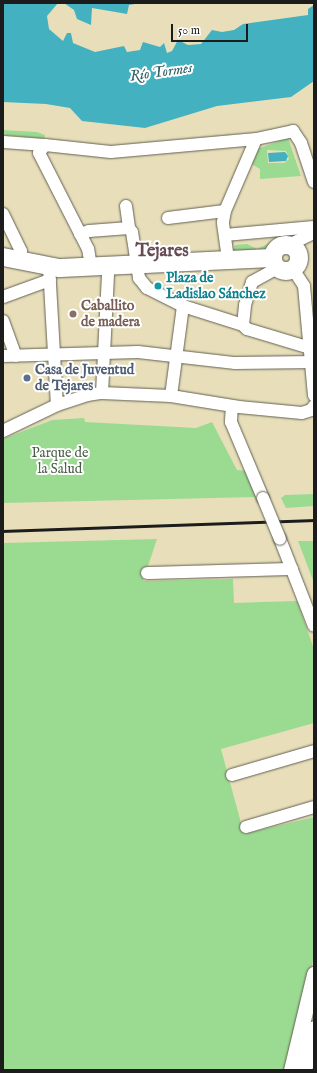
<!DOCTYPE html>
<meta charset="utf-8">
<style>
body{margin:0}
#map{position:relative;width:317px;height:1073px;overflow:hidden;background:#e8dfba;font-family:"IM FELL English",serif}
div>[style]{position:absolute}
.green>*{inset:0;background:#9bdb91}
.water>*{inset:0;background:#43b1bf}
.roads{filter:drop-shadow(0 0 1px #636053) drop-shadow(0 0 1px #636053)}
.minor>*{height:12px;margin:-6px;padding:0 6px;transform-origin:6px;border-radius:6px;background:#fff}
.major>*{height:15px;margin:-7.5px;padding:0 7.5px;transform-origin:7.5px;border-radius:7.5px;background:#fff}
.highway>*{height:18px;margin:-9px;padding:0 9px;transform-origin:9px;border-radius:9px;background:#fff}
.highway>.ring{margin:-9px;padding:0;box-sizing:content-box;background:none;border:18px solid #fff;border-radius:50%}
.rail>*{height:3px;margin:-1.5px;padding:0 1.5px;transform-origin:1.5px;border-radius:1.5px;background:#1c1c1c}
.bridges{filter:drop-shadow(0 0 1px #636053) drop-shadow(0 0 1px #636053)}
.minor-bridge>*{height:12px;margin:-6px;padding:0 6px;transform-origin:6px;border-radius:6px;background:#fff}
.dots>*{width:11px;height:11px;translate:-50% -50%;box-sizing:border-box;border:2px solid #fff;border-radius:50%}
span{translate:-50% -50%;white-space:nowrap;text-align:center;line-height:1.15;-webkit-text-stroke:4px #fff;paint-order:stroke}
.culture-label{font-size:14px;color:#0d838f;font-weight:700}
.left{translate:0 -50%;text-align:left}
.education-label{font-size:14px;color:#785e54;font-weight:700}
.service-label{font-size:14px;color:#4e5e75;font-weight:700}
.park-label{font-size:14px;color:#485f45}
.water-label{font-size:15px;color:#2e5f65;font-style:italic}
.district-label{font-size:18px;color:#664b55;font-weight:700}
.frame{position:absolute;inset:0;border:4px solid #1c1c1c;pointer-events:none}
.scale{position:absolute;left:171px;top:24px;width:77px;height:18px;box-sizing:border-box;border:2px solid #1c1c1c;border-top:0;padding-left:5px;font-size:12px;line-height:14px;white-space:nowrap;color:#1c1c1c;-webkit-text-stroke:3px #fff;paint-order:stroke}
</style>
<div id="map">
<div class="green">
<div style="clip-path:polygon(3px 130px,37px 132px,45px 135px,44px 139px,5px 135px)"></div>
<div style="clip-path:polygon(evenodd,288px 138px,301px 176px,260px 179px,260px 169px,250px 163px,257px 149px,288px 138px,267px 150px,286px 151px,289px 159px,284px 163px,268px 163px,267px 150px)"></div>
<div style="clip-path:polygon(305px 231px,291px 238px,279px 239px,263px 250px,233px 252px,235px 245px,247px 244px,257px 249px,287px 235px)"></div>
<div style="clip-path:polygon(84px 418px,85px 422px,196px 428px,212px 422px,237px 470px,247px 471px,258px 497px,3px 503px,3px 439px,52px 420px)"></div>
<div style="clip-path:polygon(314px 494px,314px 506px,286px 508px,281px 498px,285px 495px)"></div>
<div style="clip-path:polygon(157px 539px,143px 581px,233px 579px,234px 603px,297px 601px,314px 649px,314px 723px,221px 749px,244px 834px,314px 817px,314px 957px,286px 1070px,3px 1070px,3px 543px)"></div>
<div style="clip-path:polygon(298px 541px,314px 541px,314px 583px)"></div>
</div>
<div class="water">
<div style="clip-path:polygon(3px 3px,58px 3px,47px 16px,49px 29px,63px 41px,67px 33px,71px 33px,73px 43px,95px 52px,124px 46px,127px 52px,140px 50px,143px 42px,160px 47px,164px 43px,167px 53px,172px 51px,178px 40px,188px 45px,201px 44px,212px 30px,222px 32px,234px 30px,243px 24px,308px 15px,308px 9px,314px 5px,314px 81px,291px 97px,217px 106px,145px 128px,82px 121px,70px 108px,46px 104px,3px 102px)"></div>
<div style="clip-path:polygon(64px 3px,141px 3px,129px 5px,127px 14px,92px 8px,91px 25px,77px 19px,74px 10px)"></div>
<div style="clip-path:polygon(285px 152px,288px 156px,286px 161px,269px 162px,268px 153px)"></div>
</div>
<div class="roads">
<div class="minor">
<div style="left:3px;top:142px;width:42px;rotate:4.1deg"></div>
<div style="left:126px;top:206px;width:22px;rotate:82deg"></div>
<div style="left:3px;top:214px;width:41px;rotate:64.1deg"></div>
<div style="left:21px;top:251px;width:10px;rotate:96deg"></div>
<div style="left:168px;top:218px;width:57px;rotate:-7deg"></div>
<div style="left:80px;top:234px;width:9px;rotate:-18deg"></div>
<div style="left:89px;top:231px;width:40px;rotate:-4.3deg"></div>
<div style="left:129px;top:228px;width:5px;rotate:53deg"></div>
<div style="left:132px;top:232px;width:47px;rotate:81.3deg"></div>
<div style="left:139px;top:278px;width:13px;rotate:51deg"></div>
<div style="left:147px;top:288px;width:40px;rotate:26.6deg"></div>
<div style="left:183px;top:306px;width:63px;rotate:17.6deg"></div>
<div style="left:243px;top:325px;width:6px;rotate:45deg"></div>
<div style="left:247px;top:329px;width:66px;rotate:16.8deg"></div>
<div style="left:225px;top:235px;width:89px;rotate:-5.1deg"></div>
<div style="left:289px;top:245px;width:28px;rotate:-26deg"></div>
<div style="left:228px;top:259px;width:37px;rotate:-98deg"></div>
<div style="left:223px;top:222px;width:11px;rotate:-80deg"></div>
<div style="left:225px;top:211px;width:78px;rotate:-66.7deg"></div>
<div style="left:49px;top:267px;width:138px;rotate:86.7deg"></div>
<div style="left:91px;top:267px;width:18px;rotate:-99deg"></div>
<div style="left:88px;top:249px;width:108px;rotate:-117deg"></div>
<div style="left:39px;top:153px;width:10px;rotate:-53deg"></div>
<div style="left:45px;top:145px;width:66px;rotate:6.1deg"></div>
<div style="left:111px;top:152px;width:146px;rotate:-5.1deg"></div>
<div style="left:256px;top:139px;width:38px;rotate:-12deg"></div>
<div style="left:293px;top:131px;width:14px;rotate:56deg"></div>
<div style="left:301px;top:143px;width:41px;rotate:71.6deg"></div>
<div style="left:293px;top:269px;width:20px;rotate:57deg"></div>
<div style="left:304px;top:286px;width:110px;rotate:84.8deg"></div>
<div style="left:3px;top:297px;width:50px;rotate:-19.9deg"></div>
<div style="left:3px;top:321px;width:37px;rotate:70deg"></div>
<div style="left:243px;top:325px;width:20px;rotate:-84deg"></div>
<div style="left:245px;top:305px;width:24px;rotate:-73deg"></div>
<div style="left:252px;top:282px;width:29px;rotate:-29deg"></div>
<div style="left:3px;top:356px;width:135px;rotate:-1.7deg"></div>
<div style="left:138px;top:352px;width:98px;rotate:6.5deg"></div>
<div style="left:235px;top:363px;width:79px;rotate:-0.7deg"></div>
<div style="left:102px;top:393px;width:119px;rotate:-87.1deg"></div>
<div style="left:171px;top:396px;width:91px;rotate:-82.4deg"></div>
<div style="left:232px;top:406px;width:16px;rotate:94deg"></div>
<div style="left:231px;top:422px;width:82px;rotate:67.2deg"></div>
<div style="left:3px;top:431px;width:60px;rotate:-25.7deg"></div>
<div style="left:57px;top:405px;width:32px;rotate:-18deg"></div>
<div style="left:87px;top:395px;width:15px;rotate:-8deg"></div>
<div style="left:102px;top:393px;width:69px;rotate:2.5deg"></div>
<div style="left:171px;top:396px;width:69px;rotate:9.2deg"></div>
<div style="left:239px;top:407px;width:63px;rotate:5.4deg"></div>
<div style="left:302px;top:413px;width:9px;rotate:-18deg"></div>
<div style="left:311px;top:410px;width:5px;rotate:-53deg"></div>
<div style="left:280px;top:539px;width:93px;rotate:68.7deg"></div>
<div style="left:147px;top:573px;width:145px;rotate:-1.6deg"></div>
<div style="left:232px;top:775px;width:85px;rotate:-16.3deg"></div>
<div style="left:246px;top:827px;width:71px;rotate:-16.4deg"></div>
</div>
<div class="major">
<div style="left:291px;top:1070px;width:99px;rotate:-76.5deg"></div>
<div style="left:304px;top:1070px;width:43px;rotate:-76.6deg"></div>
</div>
<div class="highway">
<div class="ring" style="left:273px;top:245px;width:8px;height:8px"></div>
<div style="left:3px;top:257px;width:57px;rotate:11.1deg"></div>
<div style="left:59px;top:268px;width:214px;rotate:-2.7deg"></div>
</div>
</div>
<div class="rail">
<div style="left:3px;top:531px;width:311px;rotate:-2deg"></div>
</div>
<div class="bridges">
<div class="minor-bridge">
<div style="left:263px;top:498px;width:44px;rotate:67.5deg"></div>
</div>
</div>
<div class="dots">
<div style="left:158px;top:286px;background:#0f9aa8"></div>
<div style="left:73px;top:314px;background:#8d6e63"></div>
<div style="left:27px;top:378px;background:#5c6f8a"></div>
</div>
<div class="culture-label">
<span class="left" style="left:166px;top:286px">Plaza de<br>Ladislao Sánchez</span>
</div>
<div class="education-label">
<span class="left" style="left:81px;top:314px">Caballito<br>de madera</span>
</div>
<div class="service-label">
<span class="left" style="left:35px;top:378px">Casa de Juventud<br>de Tejares</span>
</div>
<div class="park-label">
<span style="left:60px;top:461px">Parque de<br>la Salud</span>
</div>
<div class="water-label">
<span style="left:161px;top:72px;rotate:-8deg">Río Tormes</span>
</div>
<div class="district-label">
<span style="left:162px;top:252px">Tejares</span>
</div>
<div class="frame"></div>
<div class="scale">50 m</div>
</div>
